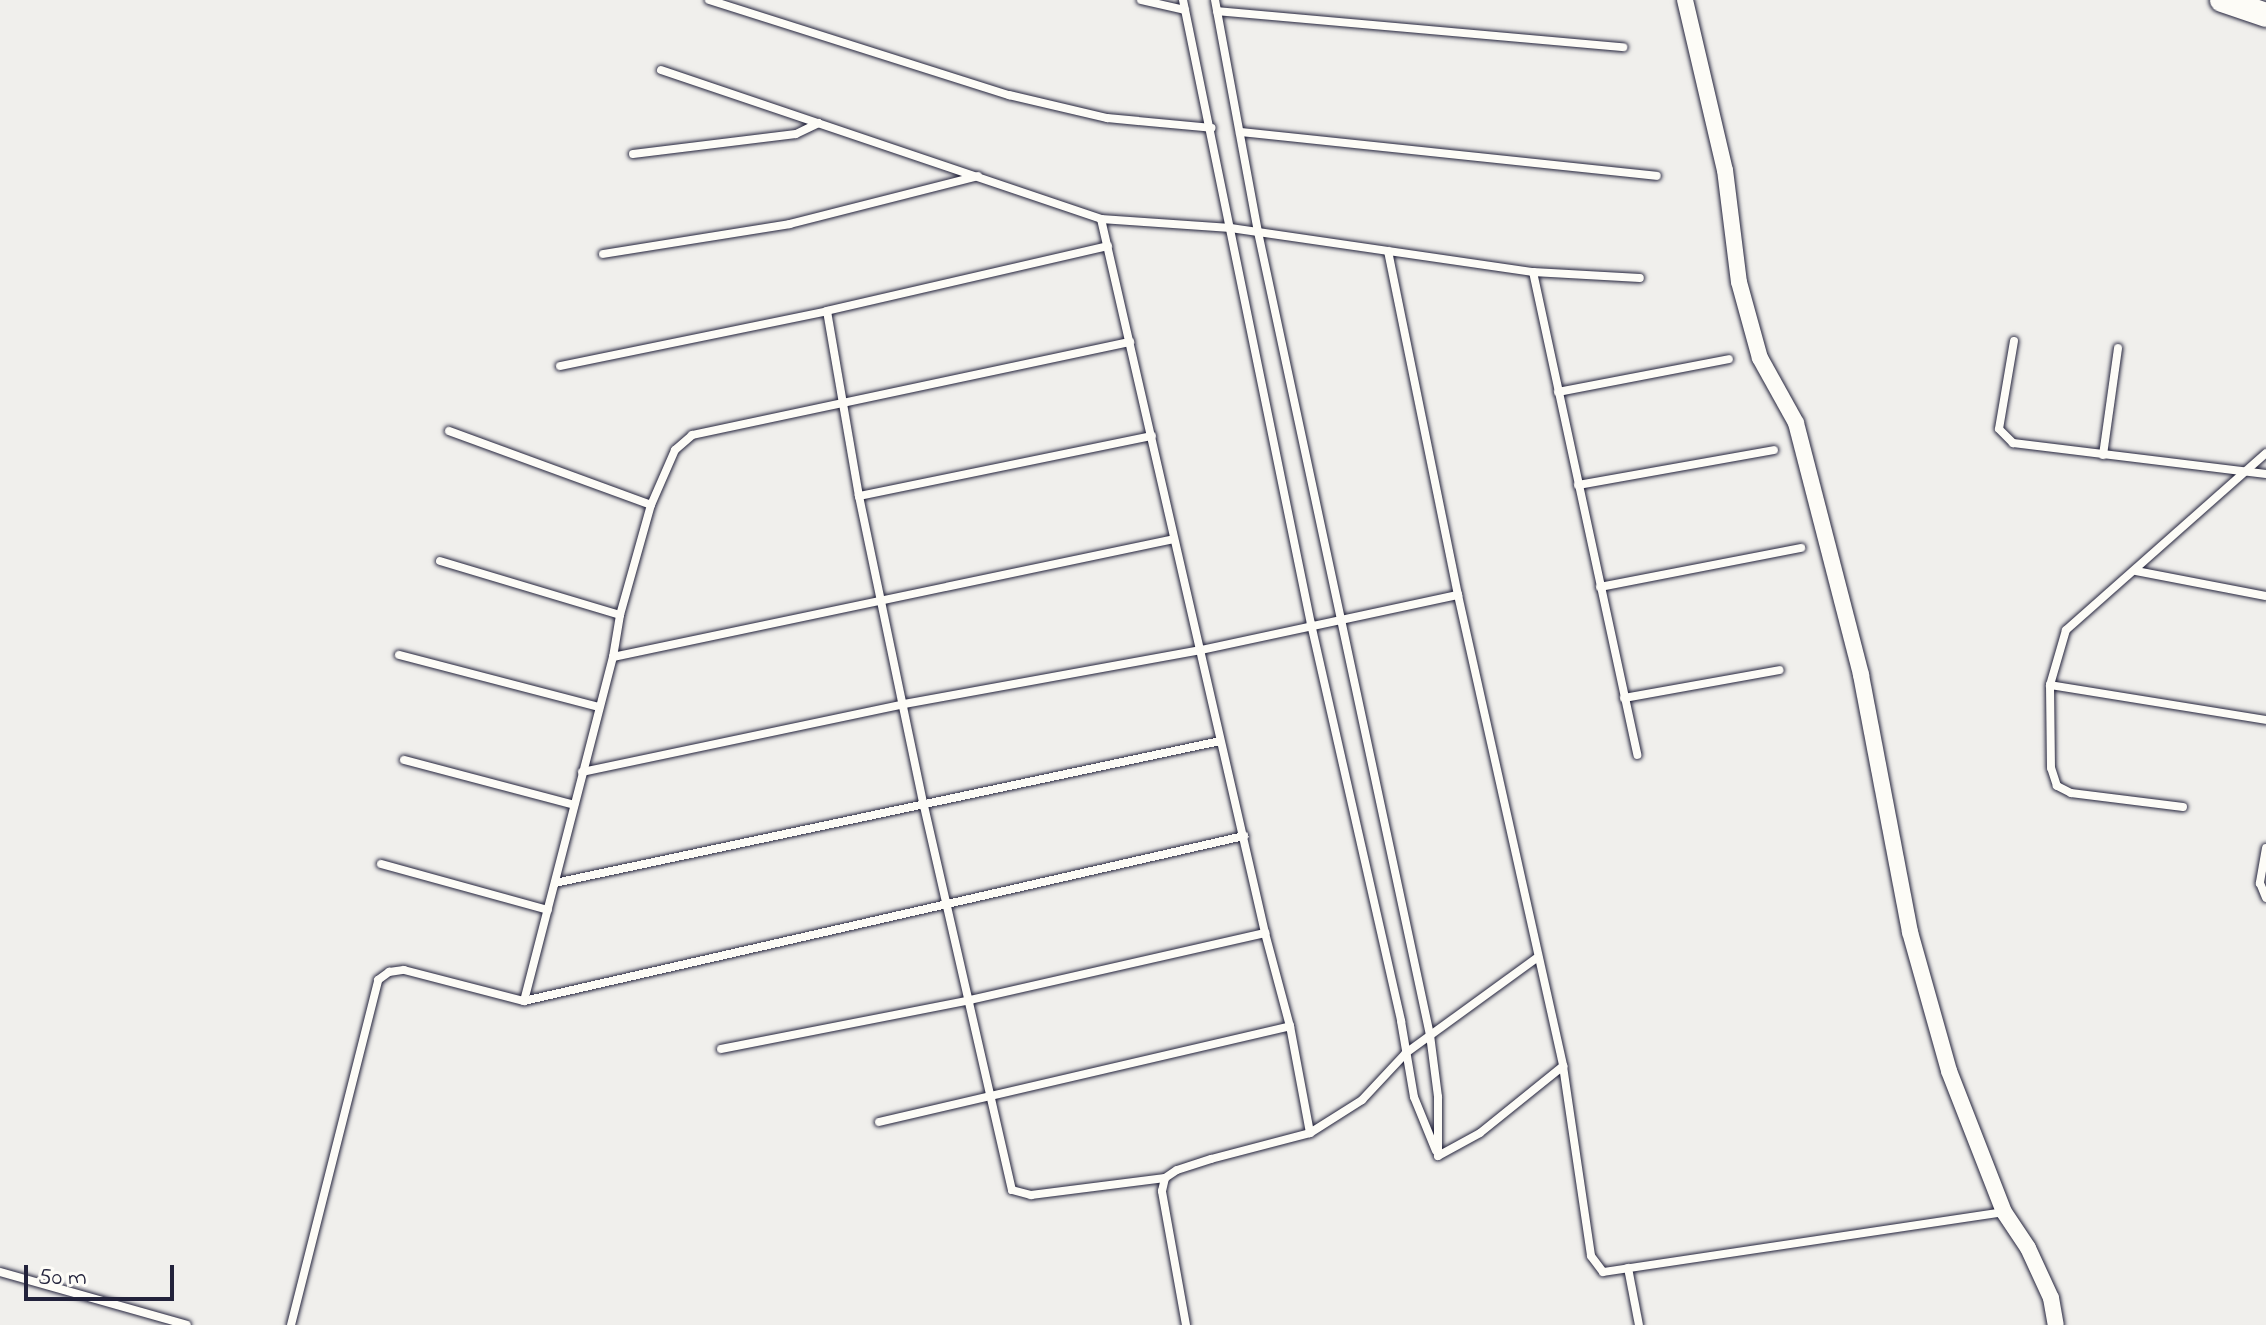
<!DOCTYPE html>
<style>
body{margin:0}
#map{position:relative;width:2266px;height:1325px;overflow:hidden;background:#f0efec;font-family:"Indie Flower",sans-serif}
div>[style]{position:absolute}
.roads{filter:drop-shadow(0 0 2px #22223b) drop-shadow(0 0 2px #22223b)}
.lane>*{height:8px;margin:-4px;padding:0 4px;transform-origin:4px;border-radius:4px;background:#fdfcf7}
.street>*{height:16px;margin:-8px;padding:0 8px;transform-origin:8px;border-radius:8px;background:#fdfcf7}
.secondary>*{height:24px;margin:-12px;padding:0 12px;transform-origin:12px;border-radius:12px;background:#fdfcf7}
span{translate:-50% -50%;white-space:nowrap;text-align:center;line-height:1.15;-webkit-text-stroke:6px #fdfcf7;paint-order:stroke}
.scale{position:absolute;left:24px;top:1265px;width:150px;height:36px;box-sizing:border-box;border:4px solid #22223b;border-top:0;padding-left:10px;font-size:24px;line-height:28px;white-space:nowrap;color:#22223b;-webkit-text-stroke:6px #fdfcf7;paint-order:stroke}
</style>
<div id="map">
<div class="roads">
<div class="lane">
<div style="left:709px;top:0;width:315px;rotate:17.6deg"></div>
<div style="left:1009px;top:95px;width:101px;rotate:13.2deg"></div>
<div style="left:1107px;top:118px;width:105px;rotate:5.4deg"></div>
<div style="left:1141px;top:0;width:45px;rotate:12.8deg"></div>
<div style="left:1183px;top:0;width:637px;rotate:78.41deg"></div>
<div style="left:1311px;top:624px;width:407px;rotate:77.2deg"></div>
<div style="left:1401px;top:1021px;width:77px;rotate:80.3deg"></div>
<div style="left:1414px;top:1097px;width:58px;rotate:67.8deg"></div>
<div style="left:1215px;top:0;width:236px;rotate:79.5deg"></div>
<div style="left:1258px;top:232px;width:821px;rotate:77.91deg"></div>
<div style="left:1430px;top:1035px;width:63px;rotate:82.6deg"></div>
<div style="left:1438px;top:1097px;width:59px;rotate:90deg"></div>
<div style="left:1438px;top:1156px;width:48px;rotate:-28.7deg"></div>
<div style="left:1480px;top:1133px;width:107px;rotate:-38.9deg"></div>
<div style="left:1217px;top:11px;width:408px;rotate:5.1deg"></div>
<div style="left:661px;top:70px;width:465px;rotate:18.7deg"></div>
<div style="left:1101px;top:219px;width:733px;rotate:77.06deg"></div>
<div style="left:1265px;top:933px;width:96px;rotate:75deg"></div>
<div style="left:1290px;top:1026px;width:109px;rotate:79.4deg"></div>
<div style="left:1240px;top:132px;width:419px;rotate:6deg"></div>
<div style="left:633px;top:154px;width:164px;rotate:-7deg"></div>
<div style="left:796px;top:134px;width:25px;rotate:-26deg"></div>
<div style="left:1101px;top:219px;width:130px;rotate:4deg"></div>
<div style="left:1231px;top:228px;width:305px;rotate:8.3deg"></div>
<div style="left:1533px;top:272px;width:494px;rotate:77.8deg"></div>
<div style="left:1108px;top:246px;width:288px;rotate:167deg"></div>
<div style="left:827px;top:311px;width:188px;rotate:80.2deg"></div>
<div style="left:859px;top:496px;width:317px;rotate:78.2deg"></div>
<div style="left:924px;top:806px;width:394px;rotate:77.1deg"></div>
<div style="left:1012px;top:1190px;width:20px;rotate:15deg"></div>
<div style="left:1031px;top:1195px;width:135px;rotate:-7.2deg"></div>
<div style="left:1388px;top:251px;width:351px;rotate:78.5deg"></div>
<div style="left:1458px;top:595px;width:483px;rotate:77.4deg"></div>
<div style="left:1563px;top:1066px;width:192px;rotate:81.6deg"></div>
<div style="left:1591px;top:1256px;width:20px;rotate:53deg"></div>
<div style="left:1603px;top:1272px;width:405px;rotate:-8.5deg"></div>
<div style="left:603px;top:254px;width:189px;rotate:-9.1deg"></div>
<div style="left:790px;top:224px;width:194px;rotate:-14.3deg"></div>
<div style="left:1533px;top:272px;width:107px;rotate:3.2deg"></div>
<div style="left:2014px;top:341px;width:89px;rotate:99.7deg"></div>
<div style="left:1999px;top:429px;width:20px;rotate:45deg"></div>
<div style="left:2013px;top:443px;width:255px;rotate:7deg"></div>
<div style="left:560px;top:366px;width:273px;rotate:-11.6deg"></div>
<div style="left:1558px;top:392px;width:174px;rotate:-10.9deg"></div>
<div style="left:449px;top:431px;width:215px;rotate:20.1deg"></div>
<div style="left:2103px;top:455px;width:108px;rotate:-82deg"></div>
<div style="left:1578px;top:485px;width:199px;rotate:-10.1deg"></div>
<div style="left:859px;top:496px;width:299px;rotate:-11.6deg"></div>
<div style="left:440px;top:561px;width:188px;rotate:16.7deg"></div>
<div style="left:2136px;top:571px;width:132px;rotate:10.9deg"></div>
<div style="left:1600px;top:587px;width:205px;rotate:-11deg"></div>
<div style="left:399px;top:655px;width:207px;rotate:14.6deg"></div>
<div style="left:613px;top:657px;width:573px;rotate:-11.88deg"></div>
<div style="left:2050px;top:685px;width:219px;rotate:9.2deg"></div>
<div style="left:1624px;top:698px;width:158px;rotate:-10.2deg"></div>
<div style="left:404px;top:760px;width:176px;rotate:14.8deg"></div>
<div style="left:582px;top:772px;width:329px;rotate:-11.9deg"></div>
<div style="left:904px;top:704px;width:302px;rotate:-10.3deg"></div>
<div style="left:1201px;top:650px;width:263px;rotate:-12.1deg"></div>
<div style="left:2183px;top:807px;width:113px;rotate:-172.9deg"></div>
<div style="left:2071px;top:793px;width:16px;rotate:-153deg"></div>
<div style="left:2057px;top:786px;width:19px;rotate:-108deg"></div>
<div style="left:2051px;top:768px;width:83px;rotate:-90.7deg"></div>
<div style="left:2050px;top:685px;width:57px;rotate:-73.8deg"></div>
<div style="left:2066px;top:630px;width:267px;rotate:-41.5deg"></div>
<div style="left:2266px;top:848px;width:36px;rotate:100deg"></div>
<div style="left:2260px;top:883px;width:16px;rotate:68deg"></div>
<div style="left:381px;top:864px;width:173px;rotate:15.4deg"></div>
<div style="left:555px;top:883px;width:680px;rotate:-12.05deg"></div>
<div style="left:524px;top:1001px;width:355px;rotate:-75.5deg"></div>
<div style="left:613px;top:657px;width:43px;rotate:-80.5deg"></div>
<div style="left:620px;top:615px;width:114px;rotate:-74.3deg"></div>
<div style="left:651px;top:505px;width:60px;rotate:-66.4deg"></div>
<div style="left:675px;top:450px;width:23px;rotate:-41deg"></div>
<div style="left:692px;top:435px;width:448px;rotate:-12deg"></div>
<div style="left:721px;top:1049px;width:254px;rotate:-11.1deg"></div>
<div style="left:970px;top:1000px;width:303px;rotate:-12.8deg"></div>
<div style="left:879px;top:1122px;width:422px;rotate:-13.1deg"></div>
<div style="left:1628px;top:1268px;width:58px;rotate:79.1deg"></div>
<div style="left:0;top:1272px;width:194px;rotate:15.8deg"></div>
<div style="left:291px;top:1325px;width:356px;rotate:-75.8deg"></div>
<div style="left:378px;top:980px;width:14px;rotate:-36deg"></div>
<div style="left:389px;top:972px;width:15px;rotate:-8deg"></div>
<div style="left:404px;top:970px;width:124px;rotate:14.5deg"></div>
<div style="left:524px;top:1001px;width:739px;rotate:-12.91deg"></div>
<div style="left:1186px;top:1325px;width:136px;rotate:-100.2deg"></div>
<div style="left:1162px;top:1191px;width:13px;rotate:-77deg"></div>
<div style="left:1165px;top:1178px;width:14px;rotate:-34deg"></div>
<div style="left:1177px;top:1170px;width:36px;rotate:-18deg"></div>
<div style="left:1211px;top:1159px;width:102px;rotate:-14.7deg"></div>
<div style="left:1310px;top:1133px;width:62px;rotate:-32.4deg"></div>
<div style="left:1362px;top:1100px;width:64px;rotate:-46.9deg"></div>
<div style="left:1406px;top:1053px;width:163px;rotate:-36deg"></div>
</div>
<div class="street">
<div style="left:1685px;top:0;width:175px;rotate:76.8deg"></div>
<div style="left:1725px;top:170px;width:113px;rotate:82.9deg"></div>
<div style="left:1739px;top:282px;width:79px;rotate:74.6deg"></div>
<div style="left:1760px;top:358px;width:74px;rotate:61deg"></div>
<div style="left:1796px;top:423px;width:260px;rotate:75.5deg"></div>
<div style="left:1861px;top:675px;width:262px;rotate:79.2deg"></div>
<div style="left:1910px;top:932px;width:144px;rotate:74.3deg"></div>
<div style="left:1949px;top:1071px;width:151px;rotate:68.7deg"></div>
<div style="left:2004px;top:1212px;width:43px;rotate:56.3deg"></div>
<div style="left:2028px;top:1248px;width:55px;rotate:65.3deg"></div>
<div style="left:2051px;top:1298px;width:27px;rotate:80deg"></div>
</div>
<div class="secondary">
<div style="left:2222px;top:0;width:46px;rotate:18.8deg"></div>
</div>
</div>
<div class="scale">50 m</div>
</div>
